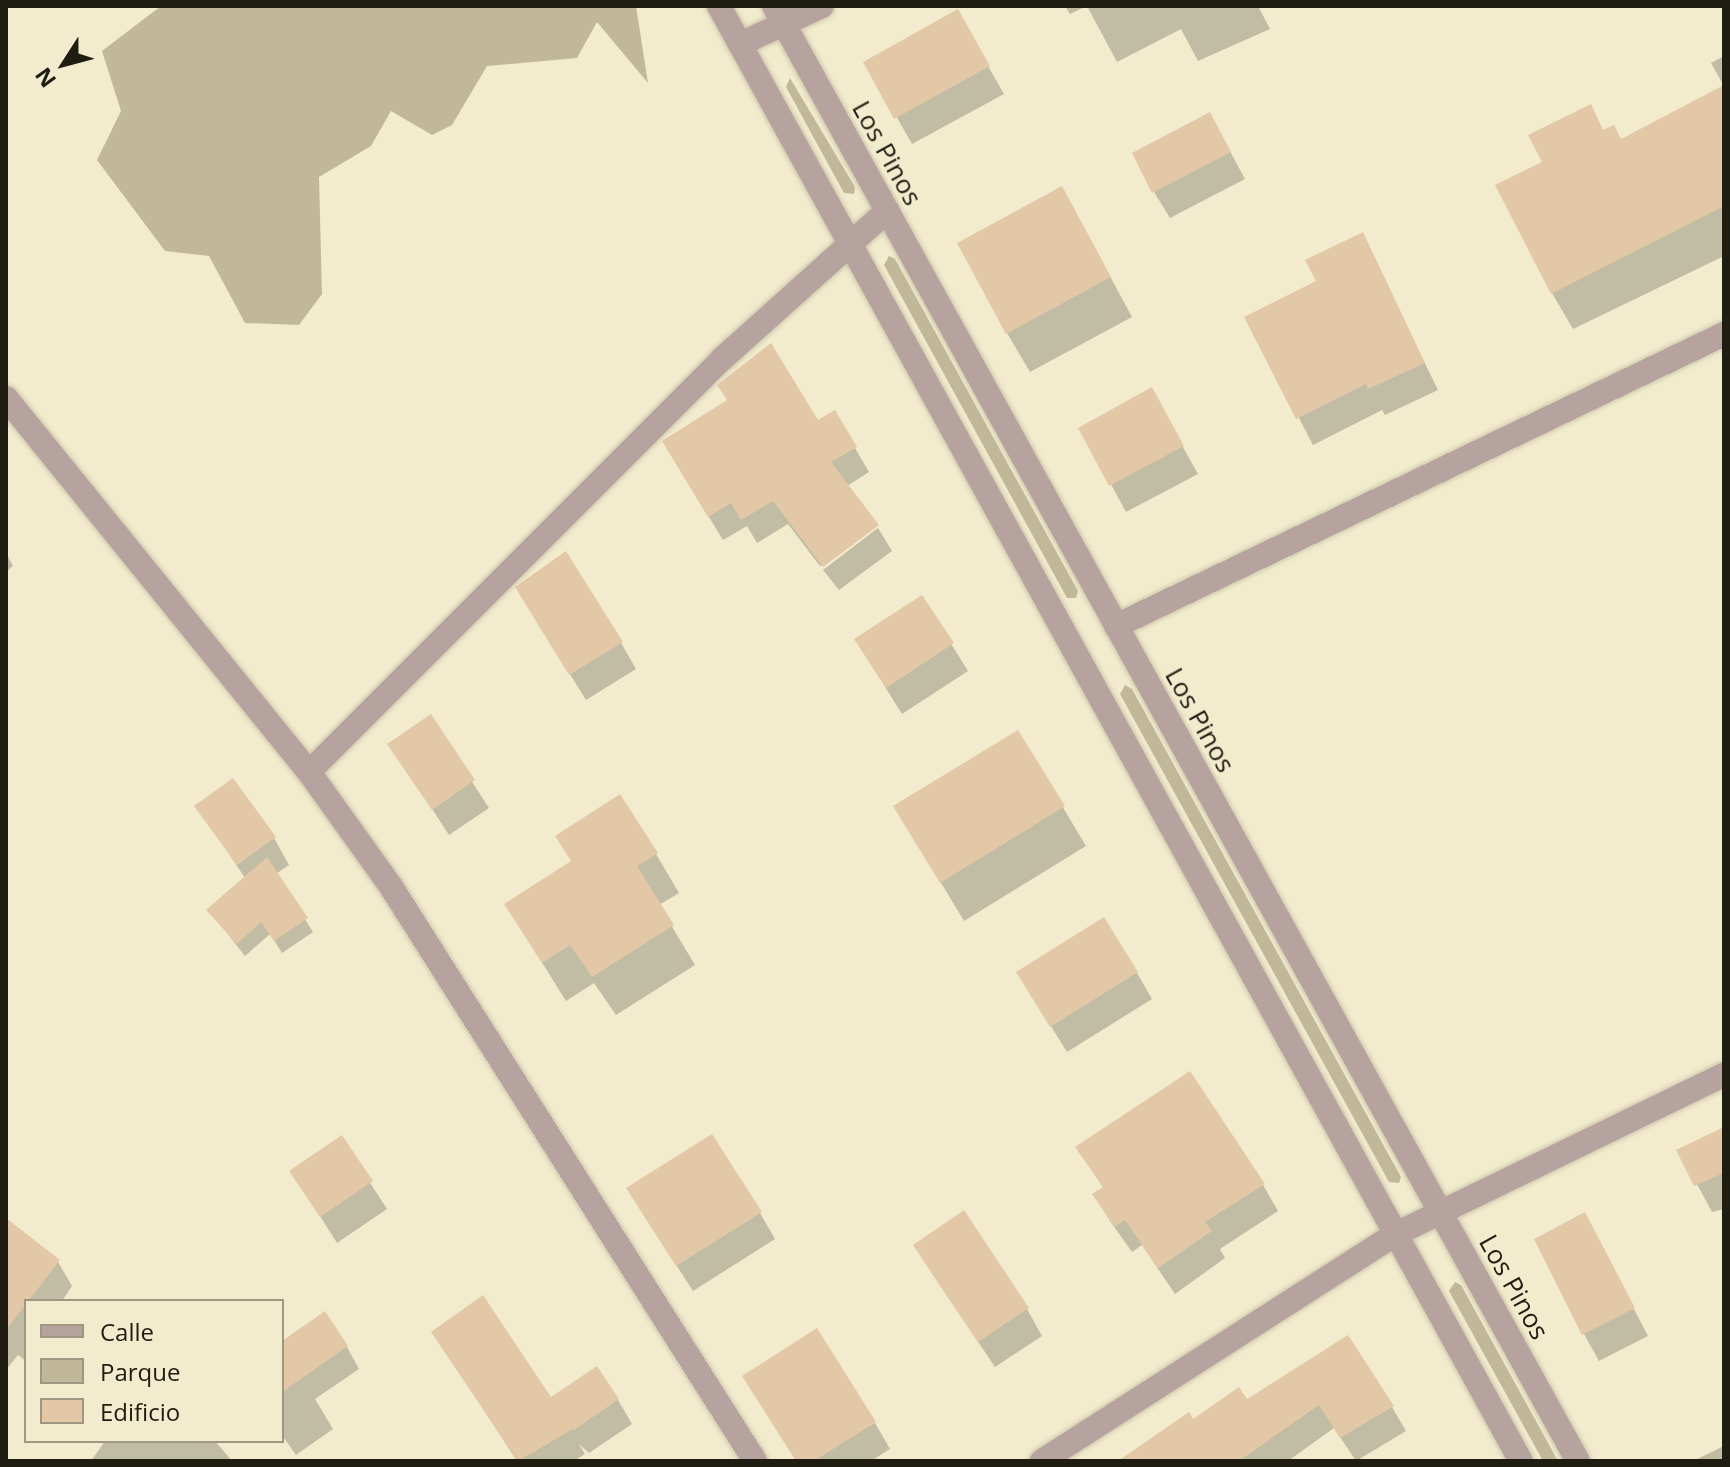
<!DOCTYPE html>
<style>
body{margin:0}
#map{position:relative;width:1730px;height:1467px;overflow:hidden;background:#f2ebcd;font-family:"Open Sans",sans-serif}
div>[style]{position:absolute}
.green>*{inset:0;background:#c0b899}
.shadow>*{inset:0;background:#0003}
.building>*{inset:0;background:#e3c8a7}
.roads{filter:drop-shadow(0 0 2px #ccc6ab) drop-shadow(0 0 2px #ccc6ab)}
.minor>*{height:24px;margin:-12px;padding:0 12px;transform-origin:12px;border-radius:12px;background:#b6a29e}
.tertiary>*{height:24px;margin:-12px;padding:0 12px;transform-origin:12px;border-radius:12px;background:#b6a29e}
span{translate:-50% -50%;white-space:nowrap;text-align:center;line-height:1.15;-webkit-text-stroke:7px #f2ebcd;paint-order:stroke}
.street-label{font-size:26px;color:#1f1c11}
.frame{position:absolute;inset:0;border:8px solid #1f1c11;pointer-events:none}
.legend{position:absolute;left:24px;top:1299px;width:260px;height:144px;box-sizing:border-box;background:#f2ebcd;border:2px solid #9e9882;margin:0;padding:10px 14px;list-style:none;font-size:24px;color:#1f1c11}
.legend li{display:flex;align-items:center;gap:16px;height:40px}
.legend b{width:40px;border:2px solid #9e9882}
.north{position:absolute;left:24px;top:24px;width:80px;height:80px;-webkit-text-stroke:6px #f2ebcd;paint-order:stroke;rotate:234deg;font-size:22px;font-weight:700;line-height:32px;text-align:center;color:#1f1c11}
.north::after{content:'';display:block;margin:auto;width:28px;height:36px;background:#1f1c11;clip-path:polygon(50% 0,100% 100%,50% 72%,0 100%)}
</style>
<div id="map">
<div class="green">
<div style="clip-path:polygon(161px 6px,636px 6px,648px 83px,597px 22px,577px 58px,487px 66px,452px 125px,432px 135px,391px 111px,371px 146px,319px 177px,322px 294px,299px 325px,245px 323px,209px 256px,165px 251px,97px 160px,121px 111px,102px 51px)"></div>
<div style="clip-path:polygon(790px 78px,855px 187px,854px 194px,844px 193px,786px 87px)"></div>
<div style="clip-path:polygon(889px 256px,895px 259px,1078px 591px,1076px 598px,1067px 598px,884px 265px)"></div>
<div style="clip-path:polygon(1125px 685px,1132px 689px,1401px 1177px,1399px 1183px,1389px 1182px,1120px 694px)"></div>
<div style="clip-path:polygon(1455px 1282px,1461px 1285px,1558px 1461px,1543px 1461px,1449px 1291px)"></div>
</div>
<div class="shadow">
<div style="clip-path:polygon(1065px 6px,1087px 6px,1070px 14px)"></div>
<div style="clip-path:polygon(1087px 6px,1258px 6px,1270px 29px,1198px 61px,1181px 29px,1117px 62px)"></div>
<div style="clip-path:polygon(957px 12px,1004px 94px,912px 144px,866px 63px)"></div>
<div style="clip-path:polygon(1724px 56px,1724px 86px,1711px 63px)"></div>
<div style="clip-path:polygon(1590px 107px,1604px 132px,1621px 141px,1724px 140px,1724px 256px,1573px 329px,1552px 293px,1545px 162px)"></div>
<div style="clip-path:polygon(1225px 142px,1245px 179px,1170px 218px,1154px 192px)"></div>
<div style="clip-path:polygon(1084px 228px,1132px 317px,1030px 372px,1007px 333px)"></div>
<div style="clip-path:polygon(1362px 235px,1438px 390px,1385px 415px,1382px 410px,1313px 445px,1247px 318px,1318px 282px)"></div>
<div style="clip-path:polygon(1166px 417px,1198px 474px,1126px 512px,1081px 429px)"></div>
<div style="clip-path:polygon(817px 423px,855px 448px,869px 472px,847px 486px,876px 525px,820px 566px,788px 524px,757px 543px,747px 526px,723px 540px,678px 466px)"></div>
<div style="clip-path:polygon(878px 528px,892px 551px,839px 590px,823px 570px)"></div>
<div style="clip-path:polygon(6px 553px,13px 566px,6px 572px)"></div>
<div style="clip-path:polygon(922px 597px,968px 671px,902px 714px,872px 666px)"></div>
<div style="clip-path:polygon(533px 614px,621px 643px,636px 669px,586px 700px)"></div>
<div style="clip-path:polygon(430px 717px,489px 808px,449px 835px,390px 744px)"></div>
<div style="clip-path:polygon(1018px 732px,1086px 846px,964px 921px,919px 846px)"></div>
<div style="clip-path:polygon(197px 806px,274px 838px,289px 865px,276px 874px,313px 932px,282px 953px,270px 934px,245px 956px,209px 910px,245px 878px)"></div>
<div style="clip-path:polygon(656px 854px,679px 893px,659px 905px,695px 965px,616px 1015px,594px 983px,566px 1001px,506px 905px)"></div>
<div style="clip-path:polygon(1137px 973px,1152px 999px,1067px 1052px,1034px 999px)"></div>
<div style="clip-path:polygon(1724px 1129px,1724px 1209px,1712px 1212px,1679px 1151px)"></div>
<div style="clip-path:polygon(341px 1138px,387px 1209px,337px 1243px,292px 1172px)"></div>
<div style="clip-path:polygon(1078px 1148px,1263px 1185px,1278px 1211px,1220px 1249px,1225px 1258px,1175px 1294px,1142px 1245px,1132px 1252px,1110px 1221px,1095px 1195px,1104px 1189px)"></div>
<div style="clip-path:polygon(760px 1213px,775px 1239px,693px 1291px,644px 1215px)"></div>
<div style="clip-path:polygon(6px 1242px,58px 1262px,72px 1286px,62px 1301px,26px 1301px,26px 1361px,18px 1355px,6px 1370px)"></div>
<div style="clip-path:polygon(1599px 1242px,1648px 1336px,1599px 1361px,1584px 1334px)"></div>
<div style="clip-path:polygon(931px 1272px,1027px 1309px,1042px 1336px,995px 1367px)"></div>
<div style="clip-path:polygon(433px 1332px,551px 1400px,618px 1400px,632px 1424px,589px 1453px,579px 1444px,585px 1454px,574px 1461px,517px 1461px)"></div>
<div style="clip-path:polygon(282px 1344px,347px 1347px,359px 1369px,315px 1399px,333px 1429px,296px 1455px,282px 1435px)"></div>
<div style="clip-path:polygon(1247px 1401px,1392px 1407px,1406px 1431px,1356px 1461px,1334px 1428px,1288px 1461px,1137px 1461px,1193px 1422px)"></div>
<div style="clip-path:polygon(875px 1423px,890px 1449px,871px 1461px,797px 1461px)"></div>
<div style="clip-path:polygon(105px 1441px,215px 1441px,232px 1461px,91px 1461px)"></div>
<div style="clip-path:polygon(1724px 1446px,1724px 1461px,1693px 1461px)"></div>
</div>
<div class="building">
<div style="clip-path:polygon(958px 9px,990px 66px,894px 119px,863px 62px)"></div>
<div style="clip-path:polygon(1724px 85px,1724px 206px,1551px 294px,1495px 185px,1542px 162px,1528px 135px,1591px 104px,1603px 130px,1614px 125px,1621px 139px)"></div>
<div style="clip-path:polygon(1210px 112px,1231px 152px,1152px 193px,1132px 153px)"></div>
<div style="clip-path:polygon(1062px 186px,1111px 277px,1006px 334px,957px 243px)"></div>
<div style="clip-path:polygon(1363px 232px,1425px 363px,1368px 389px,1366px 384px,1296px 419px,1244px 317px,1316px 281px,1305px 260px)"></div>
<div style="clip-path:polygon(771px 343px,818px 420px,835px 410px,857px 447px,831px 462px,879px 525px,823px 567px,773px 501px,741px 520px,731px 503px,708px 517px,662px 441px,727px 400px,717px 385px)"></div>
<div style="clip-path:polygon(1152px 387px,1184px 446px,1109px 486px,1078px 428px)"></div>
<div style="clip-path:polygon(566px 551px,623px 642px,569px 675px,515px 587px)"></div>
<div style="clip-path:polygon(922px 595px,954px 643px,886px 688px,854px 639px)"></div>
<div style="clip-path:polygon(431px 714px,475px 780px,432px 810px,387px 744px)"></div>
<div style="clip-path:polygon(1018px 730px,1065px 806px,940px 883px,893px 806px)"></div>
<div style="clip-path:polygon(233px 778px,276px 837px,237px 865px,194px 806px)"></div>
<div style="clip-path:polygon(620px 794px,658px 853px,637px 866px,674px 925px,592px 977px,570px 945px,542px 963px,504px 904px,571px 861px,555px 836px)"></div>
<div style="clip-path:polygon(267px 857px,308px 918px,274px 941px,261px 922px,237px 944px,206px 910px)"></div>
<div style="clip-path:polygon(1104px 917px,1138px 972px,1050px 1027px,1016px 972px)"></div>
<div style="clip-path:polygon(1190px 1071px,1265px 1184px,1205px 1222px,1212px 1231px,1158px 1268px,1125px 1220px,1115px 1227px,1092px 1194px,1103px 1187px,1075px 1147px)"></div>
<div style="clip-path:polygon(1724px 1127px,1724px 1173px,1694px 1186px,1676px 1150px)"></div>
<div style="clip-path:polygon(712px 1134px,762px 1212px,676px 1266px,626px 1188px)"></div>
<div style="clip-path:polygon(342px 1135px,373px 1181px,320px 1217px,289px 1171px)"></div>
<div style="clip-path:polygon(964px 1210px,1029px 1308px,978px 1342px,913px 1245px)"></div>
<div style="clip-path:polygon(1585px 1212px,1635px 1308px,1582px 1335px,1534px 1239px)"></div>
<div style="clip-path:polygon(6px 1218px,60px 1260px,6px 1330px)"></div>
<div style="clip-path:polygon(483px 1295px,551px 1397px,597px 1366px,619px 1399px,574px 1430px,564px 1416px,573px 1429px,518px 1461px,431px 1332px)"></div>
<div style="clip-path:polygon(325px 1311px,348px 1346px,282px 1392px,282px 1341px)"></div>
<div style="clip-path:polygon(817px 1328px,876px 1422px,814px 1461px,796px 1461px,742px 1376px)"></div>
<div style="clip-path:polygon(1348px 1335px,1394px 1406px,1340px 1438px,1319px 1405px,1239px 1461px,1118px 1461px,1189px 1412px,1193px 1419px,1239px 1387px,1247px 1399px)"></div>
</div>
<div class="roads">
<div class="minor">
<div style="left:740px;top:44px;width:90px;rotate:-24.9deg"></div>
<div style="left:6px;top:398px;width:481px;rotate:51deg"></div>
<div style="left:309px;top:772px;width:139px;rotate:54.4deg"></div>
<div style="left:390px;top:885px;width:682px;rotate:57.64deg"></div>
<div style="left:1116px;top:626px;width:674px;rotate:-25.65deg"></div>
<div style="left:309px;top:772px;width:584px;rotate:-45deg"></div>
<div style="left:722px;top:359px;width:222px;rotate:-41.9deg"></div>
<div style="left:1042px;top:1461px;width:421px;rotate:-32.7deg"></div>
<div style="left:1396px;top:1234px;width:365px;rotate:-25.9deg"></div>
</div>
<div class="tertiary">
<div style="left:719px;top:6px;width:1661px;rotate:61.14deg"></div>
<div style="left:774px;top:6px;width:1662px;rotate:61.08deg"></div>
</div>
</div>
<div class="street-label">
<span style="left:887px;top:153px;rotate:61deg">Los Pinos</span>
<span style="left:1200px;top:720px;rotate:61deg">Los Pinos</span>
<span style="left:1514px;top:1287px;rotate:61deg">Los Pinos</span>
</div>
<div class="frame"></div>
<ul class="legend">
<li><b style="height:10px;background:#b6a29e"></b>Calle</li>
<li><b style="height:22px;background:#c0b899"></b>Parque</li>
<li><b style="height:22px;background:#e3c8a7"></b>Edificio</li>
</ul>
<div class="north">N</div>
</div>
